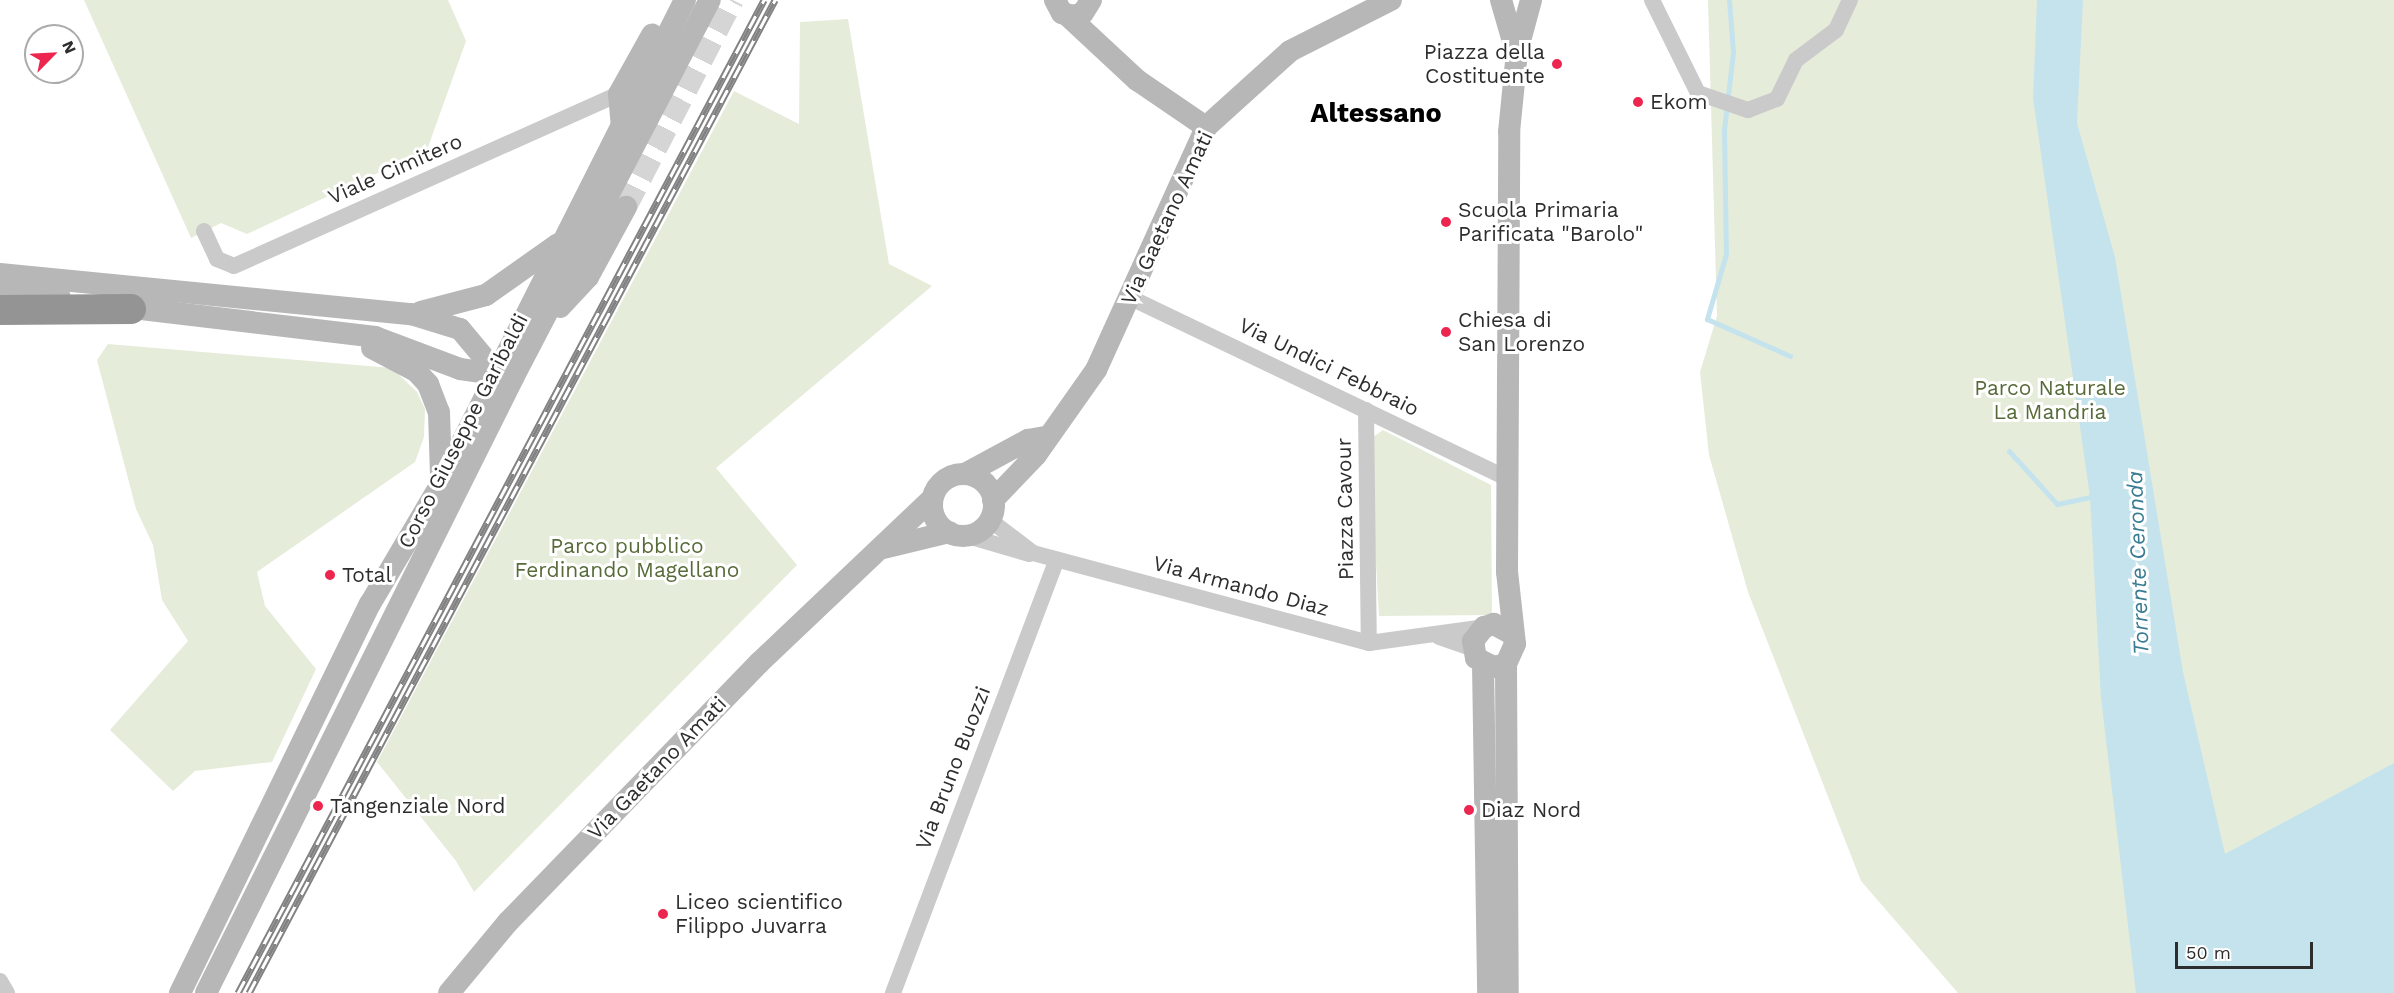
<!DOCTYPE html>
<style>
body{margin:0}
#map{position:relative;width:2394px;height:993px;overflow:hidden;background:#fff;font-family:"Work Sans",sans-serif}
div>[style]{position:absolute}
.green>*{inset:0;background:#e6ecda}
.water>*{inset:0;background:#c5e3ed}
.stream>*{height:5px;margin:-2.5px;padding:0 2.5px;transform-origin:2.5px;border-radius:2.5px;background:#c5e3ed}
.secondary-tunnel>*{height:22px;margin-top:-11px;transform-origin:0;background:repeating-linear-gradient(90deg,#d5d5d5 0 22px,transparent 0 33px)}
.street>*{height:16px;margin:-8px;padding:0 8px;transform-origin:8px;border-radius:8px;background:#cacaca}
.secondary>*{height:22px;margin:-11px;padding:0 11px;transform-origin:11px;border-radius:11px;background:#b7b7b7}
.secondary>.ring{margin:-11px;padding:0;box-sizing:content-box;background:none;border:22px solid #b7b7b7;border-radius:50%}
.highway>*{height:30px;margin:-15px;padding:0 15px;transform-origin:15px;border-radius:15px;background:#949494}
.rail>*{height:7px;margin-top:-3.5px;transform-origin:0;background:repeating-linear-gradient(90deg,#fff 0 14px,#828282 0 28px);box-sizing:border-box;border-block:2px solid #828282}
.dots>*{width:16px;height:16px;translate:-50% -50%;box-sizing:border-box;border:3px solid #fff;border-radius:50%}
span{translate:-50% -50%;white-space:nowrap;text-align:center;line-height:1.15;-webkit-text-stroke:6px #fff;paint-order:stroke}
.poi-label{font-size:21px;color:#2d2d2d}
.right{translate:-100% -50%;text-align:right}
.left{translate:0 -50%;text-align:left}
.street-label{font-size:21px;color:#2d2d2d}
.park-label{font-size:21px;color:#576b39}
.water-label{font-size:22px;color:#387c93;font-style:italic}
.district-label{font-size:27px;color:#000;font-weight:700}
.north{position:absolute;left:24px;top:24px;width:60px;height:60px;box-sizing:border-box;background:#fff;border:2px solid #ababab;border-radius:50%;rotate:66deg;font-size:16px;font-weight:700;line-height:24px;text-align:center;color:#2d2d2d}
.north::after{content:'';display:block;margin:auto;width:21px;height:27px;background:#ed264f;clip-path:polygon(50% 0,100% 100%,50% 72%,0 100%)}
.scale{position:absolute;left:2175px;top:942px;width:138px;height:27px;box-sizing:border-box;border:3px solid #2d2d2d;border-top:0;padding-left:8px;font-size:18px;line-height:21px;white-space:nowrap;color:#2d2d2d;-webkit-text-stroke:4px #fff;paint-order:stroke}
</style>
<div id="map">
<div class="green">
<div style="clip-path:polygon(84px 0,448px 0,466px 41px,427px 150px,247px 234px,221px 223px,191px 238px)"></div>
<div style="clip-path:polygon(1708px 0,2394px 0,2394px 866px,2283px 993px,1958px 993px,1861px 881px,1748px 592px,1709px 455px,1700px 372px,1717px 316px)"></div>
<div style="clip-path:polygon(848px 19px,889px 264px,932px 286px,716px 468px,797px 565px,474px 892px,456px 861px,377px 762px,734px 91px,799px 124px,800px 22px)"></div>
<div style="clip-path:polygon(108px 344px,392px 368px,417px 392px,425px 409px,424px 437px,415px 462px,257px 572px,265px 606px,316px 669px,272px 762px,195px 771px,173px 791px,110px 730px,188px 641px,162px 600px,153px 545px,136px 509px,97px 360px)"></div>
<div style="clip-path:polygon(1383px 430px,1491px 485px,1492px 615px,1379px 616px,1369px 440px)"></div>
</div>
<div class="water">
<div style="clip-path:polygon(2037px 0,2083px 0,2077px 123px,2115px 257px,2183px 672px,2225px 854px,2394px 763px,2394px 993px,2136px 993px,2101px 698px,2090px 497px,2033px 98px)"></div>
</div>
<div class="stream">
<div style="left:1729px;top:0;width:52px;rotate:85.6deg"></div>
<div style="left:1733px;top:52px;width:79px;rotate:96.6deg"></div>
<div style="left:1724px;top:130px;width:124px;rotate:89.1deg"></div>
<div style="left:1726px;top:254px;width:68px;rotate:106.3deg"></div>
<div style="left:1707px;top:319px;width:91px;rotate:24deg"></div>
<div style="left:2009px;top:451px;width:72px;rotate:47.8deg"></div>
<div style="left:2057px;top:504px;width:34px;rotate:-12deg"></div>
</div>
<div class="secondary-tunnel">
<div style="left:626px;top:207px;width:233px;rotate:-62.7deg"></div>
</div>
<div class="street">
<div style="left:1652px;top:0;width:104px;rotate:63.7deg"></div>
<div style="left:1698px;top:93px;width:53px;rotate:18.8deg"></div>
<div style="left:1748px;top:110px;width:31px;rotate:-21deg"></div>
<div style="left:1777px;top:99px;width:43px;rotate:-64deg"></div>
<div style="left:1796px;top:60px;width:50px;rotate:-36.9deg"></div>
<div style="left:1836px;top:30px;width:33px;rotate:-65deg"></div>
<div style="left:204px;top:231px;width:31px;rotate:65deg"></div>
<div style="left:217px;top:259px;width:18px;rotate:22deg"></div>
<div style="left:234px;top:266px;width:422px;rotate:-24.1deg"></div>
<div style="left:1131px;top:298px;width:417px;rotate:25.6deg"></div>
<div style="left:1366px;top:410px;width:233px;rotate:89.3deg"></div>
<div style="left:990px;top:520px;width:54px;rotate:37.5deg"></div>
<div style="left:1033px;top:553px;width:348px;rotate:15deg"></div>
<div style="left:1369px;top:643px;width:116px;rotate:-7.9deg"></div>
<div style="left:968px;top:536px;width:64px;rotate:16.4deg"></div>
<div style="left:1439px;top:637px;width:36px;rotate:19deg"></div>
<div style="left:0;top:981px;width:14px;rotate:60deg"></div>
<div style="left:893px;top:993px;width:463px;rotate:-69.3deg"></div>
</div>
<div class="secondary">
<div style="left:1055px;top:0;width:15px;rotate:62deg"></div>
<div style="left:1062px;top:13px;width:11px;rotate:15deg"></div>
<div style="left:1073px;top:16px;width:10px;rotate:-17deg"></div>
<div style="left:1083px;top:13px;width:15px;rotate:-58deg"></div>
<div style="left:1501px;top:0;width:47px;rotate:73.9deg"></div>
<div style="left:1067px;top:15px;width:96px;rotate:42.9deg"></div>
<div style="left:1137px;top:80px;width:83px;rotate:34.3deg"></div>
<div style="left:622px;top:128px;width:34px;rotate:-95deg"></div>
<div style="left:619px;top:94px;width:68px;rotate:-60.8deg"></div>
<div style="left:0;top:274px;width:413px;rotate:5.6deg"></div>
<div style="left:411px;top:314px;width:51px;rotate:17deg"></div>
<div style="left:460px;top:329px;width:56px;rotate:50.1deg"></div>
<div style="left:0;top:292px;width:60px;rotate:4.8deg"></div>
<div style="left:116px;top:306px;width:261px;rotate:6.8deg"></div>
<div style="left:375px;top:337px;width:91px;rotate:20.6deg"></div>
<div style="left:460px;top:369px;width:49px;rotate:8.1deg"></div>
<div style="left:560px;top:307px;width:41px;rotate:-47deg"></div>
<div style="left:588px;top:277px;width:80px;rotate:-61.5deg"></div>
<div style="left:421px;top:312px;width:67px;rotate:-14.7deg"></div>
<div style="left:486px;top:295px;width:88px;rotate:-35.3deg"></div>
<div style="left:372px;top:348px;width:50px;rotate:27.6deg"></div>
<div style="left:416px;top:371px;width:18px;rotate:47deg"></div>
<div style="left:428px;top:384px;width:30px;rotate:69deg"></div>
<div style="left:439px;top:412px;width:64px;rotate:88.2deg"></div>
<div style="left:965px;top:474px;width:72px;rotate:-28.4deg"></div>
<div style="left:1028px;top:440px;width:17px;rotate:-10deg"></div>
<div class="ring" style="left:932px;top:474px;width:40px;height:40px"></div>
<div style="left:993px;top:500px;width:62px;rotate:-46.3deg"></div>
<div style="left:1036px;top:455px;width:104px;rotate:-54.8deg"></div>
<div style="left:1096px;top:370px;width:267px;rotate:-65.6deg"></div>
<div style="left:1206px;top:127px;width:113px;rotate:-42.1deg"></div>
<div style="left:1290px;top:51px;width:113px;rotate:-26.8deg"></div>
<div style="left:883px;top:548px;width:68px;rotate:-13.6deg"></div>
<div style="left:1512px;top:634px;width:21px;rotate:-151deg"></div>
<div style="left:1494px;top:624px;width:10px;rotate:163deg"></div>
<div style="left:1484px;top:627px;width:18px;rotate:128deg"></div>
<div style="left:1473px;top:641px;width:17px;rotate:80deg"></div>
<div style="left:1476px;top:658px;width:20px;rotate:27deg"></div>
<div style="left:1494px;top:667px;width:12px;rotate:-14deg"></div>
<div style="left:1506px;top:664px;width:22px;rotate:-66deg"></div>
<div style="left:1515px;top:644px;width:72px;rotate:-96.3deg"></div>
<div style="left:1507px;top:572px;width:440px;rotate:-89.7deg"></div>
<div style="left:1509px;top:132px;width:80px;rotate:-84.3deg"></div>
<div style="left:1517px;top:52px;width:54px;rotate:-74.9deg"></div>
<div style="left:1483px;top:664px;width:329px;rotate:89.1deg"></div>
<div style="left:1506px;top:664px;width:329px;rotate:89.7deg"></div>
<div style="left:180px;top:993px;width:433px;rotate:-64deg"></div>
<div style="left:370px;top:604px;width:139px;rotate:-59.4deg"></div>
<div style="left:441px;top:484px;width:542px;rotate:-63.25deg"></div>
<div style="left:206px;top:993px;width:687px;rotate:-63.47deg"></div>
<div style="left:513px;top:378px;width:426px;rotate:-62.5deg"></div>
<div style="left:449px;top:993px;width:92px;rotate:-50.3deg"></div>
<div style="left:508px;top:922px;width:361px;rotate:-45.9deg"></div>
<div style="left:759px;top:663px;width:238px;rotate:-43.5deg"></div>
</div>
<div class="highway">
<div style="left:0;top:310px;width:131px;rotate:-0.4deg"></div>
</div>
<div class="rail">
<div style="left:238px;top:993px;width:1124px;rotate:-62.09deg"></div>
<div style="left:249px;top:993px;width:1124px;rotate:-62.09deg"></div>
</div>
<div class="dots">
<div style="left:1557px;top:64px;background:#ed264f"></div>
<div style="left:1638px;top:102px;background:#ed264f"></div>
<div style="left:1446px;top:222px;background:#ed264f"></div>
<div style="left:1446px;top:332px;background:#ed264f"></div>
<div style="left:330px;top:575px;background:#ed264f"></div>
<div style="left:318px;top:806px;background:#ed264f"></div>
<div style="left:1469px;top:810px;background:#ed264f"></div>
<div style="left:663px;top:914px;background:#ed264f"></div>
</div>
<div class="poi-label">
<span class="right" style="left:1545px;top:64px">Piazza della<br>Costituente</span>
<span class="left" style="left:1650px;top:102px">Ekom</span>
<span class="left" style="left:1458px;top:222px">Scuola Primaria<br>Parificata "Barolo"</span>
<span class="left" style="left:1458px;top:332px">Chiesa di<br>San Lorenzo</span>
<span class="left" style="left:342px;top:575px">Total</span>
<span class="left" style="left:330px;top:806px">Tangenziale Nord</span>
<span class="left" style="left:1481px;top:810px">Diaz Nord</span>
<span class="left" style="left:675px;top:914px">Liceo scientifico<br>Filippo Juvarra</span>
</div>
<div class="street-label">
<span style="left:395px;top:169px;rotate:-24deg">Viale Cimitero</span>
<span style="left:1167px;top:218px;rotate:-65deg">Via Gaetano Amati</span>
<span style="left:1329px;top:367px;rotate:26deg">Via Undici Febbraio</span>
<span style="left:463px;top:431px;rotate:-63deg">Corso Giuseppe Garibaldi</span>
<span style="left:1345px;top:509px;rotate:-91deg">Piazza Cavour</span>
<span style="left:1241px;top:586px;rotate:15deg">Via Armando Diaz</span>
<span style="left:657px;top:768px;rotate:-46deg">Via Gaetano Amati</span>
<span style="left:953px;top:768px;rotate:-69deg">Via Bruno Buozzi</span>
</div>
<div class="park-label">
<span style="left:2050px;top:400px">Parco Naturale<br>La Mandria</span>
<span style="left:627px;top:558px">Parco pubblico<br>Ferdinando Magellano</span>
</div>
<div class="water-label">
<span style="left:2138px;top:563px;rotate:-92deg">Torrente Ceronda</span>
</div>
<div class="district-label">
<span style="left:1376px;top:114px">Altessano</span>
</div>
<div class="north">N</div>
<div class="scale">50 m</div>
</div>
